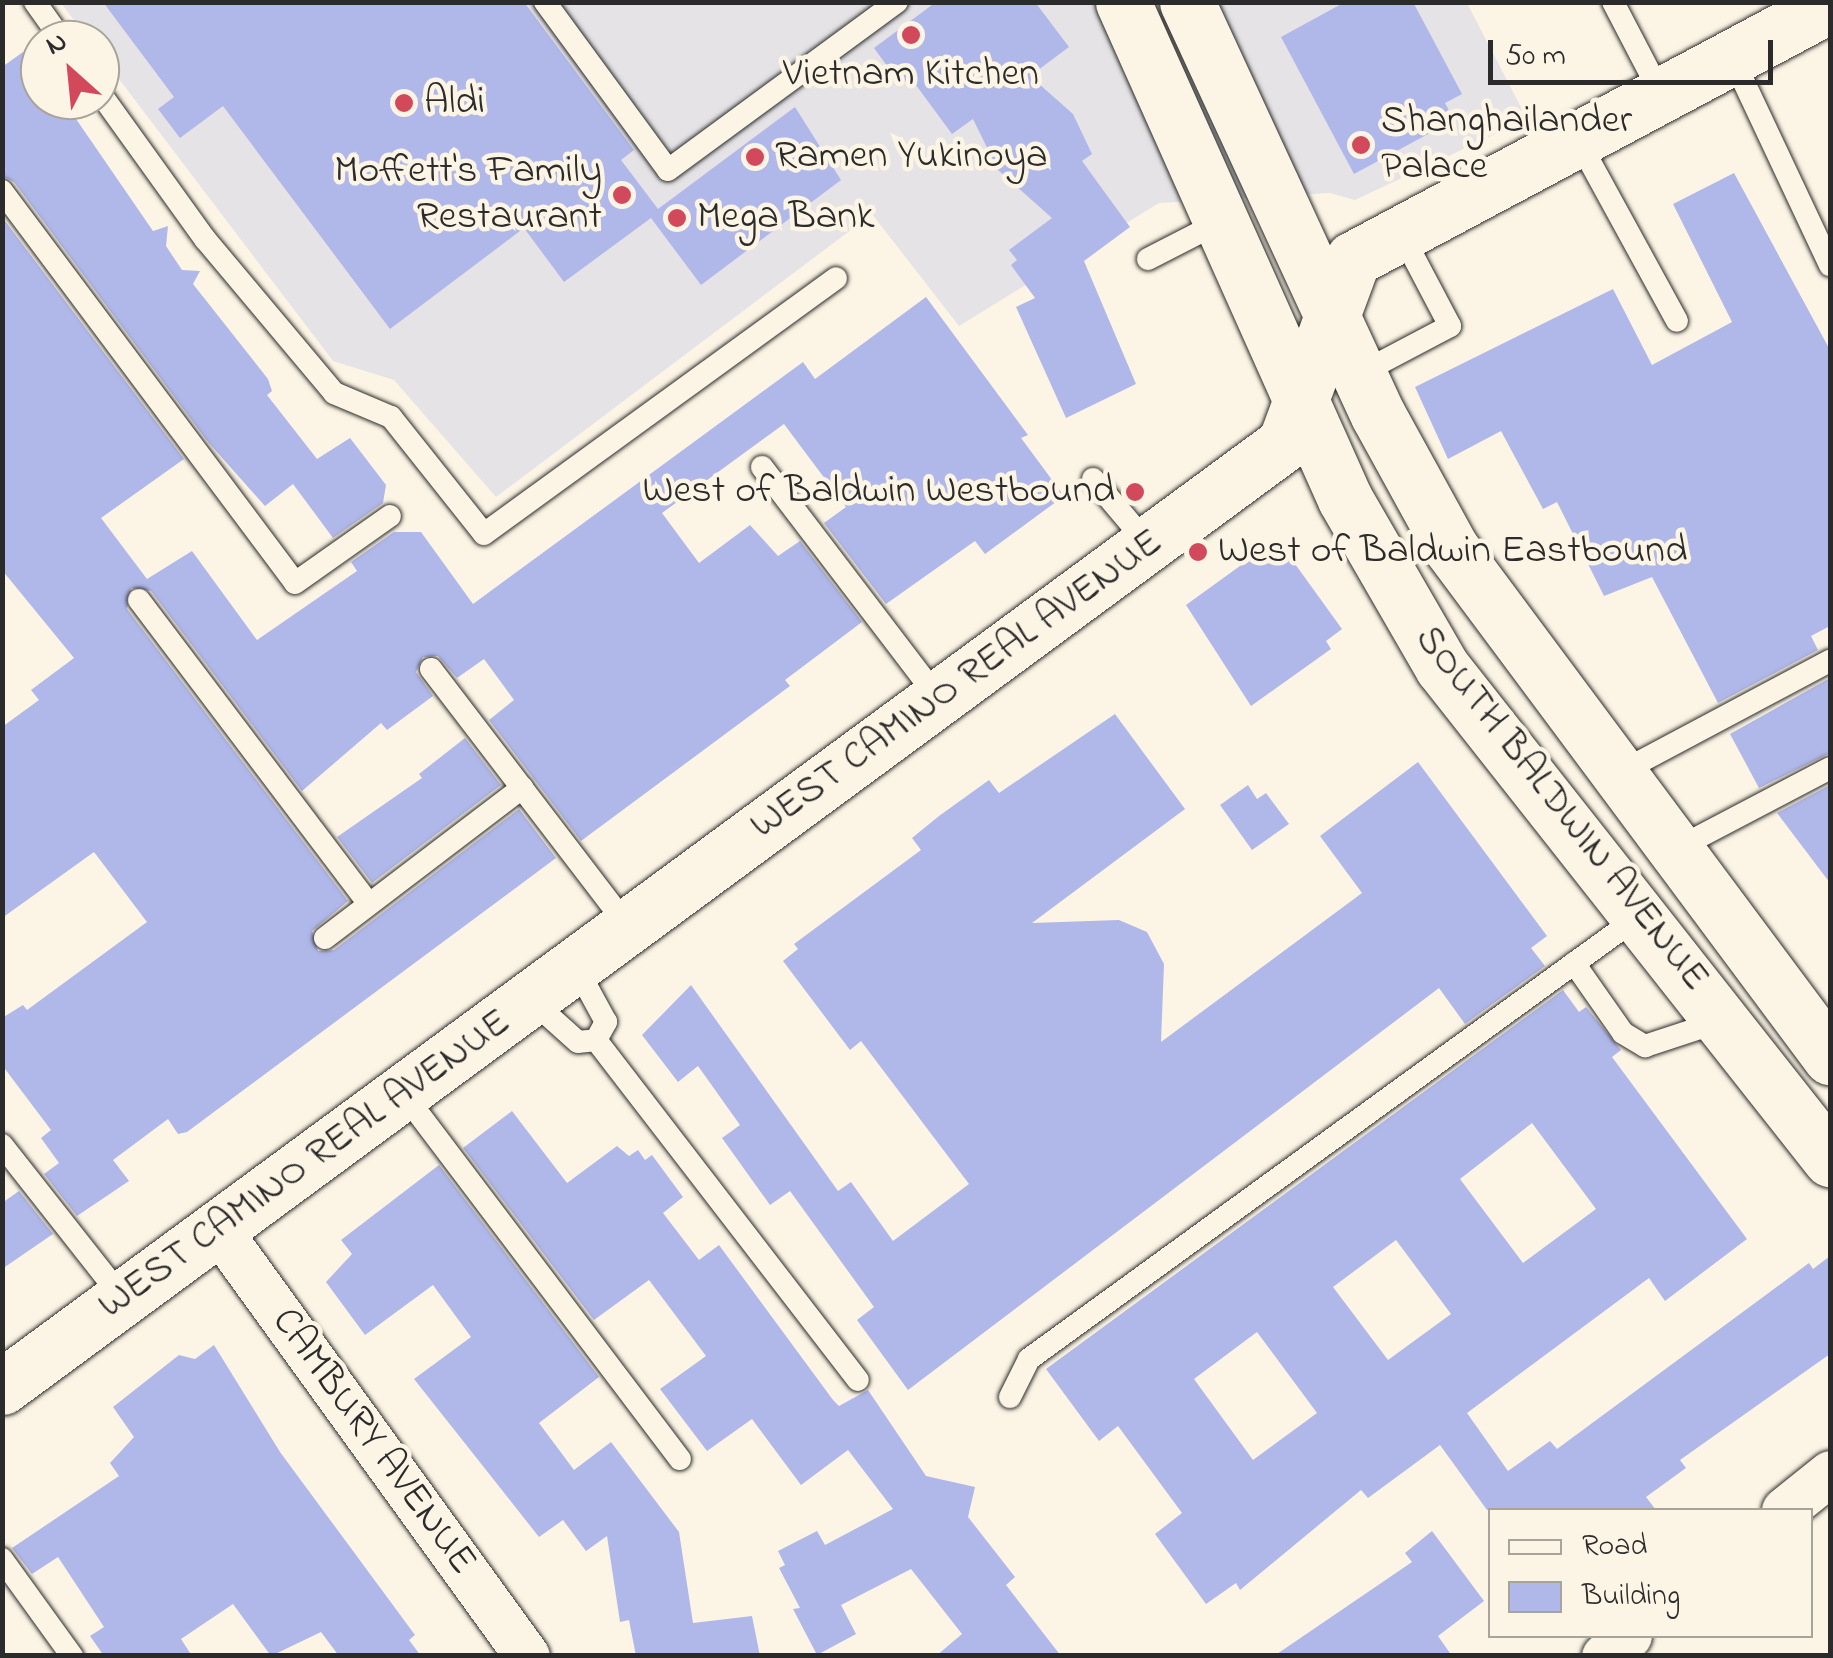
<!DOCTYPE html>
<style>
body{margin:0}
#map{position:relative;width:1833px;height:1658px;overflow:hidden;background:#fcf5e5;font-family:"Indie Flower",sans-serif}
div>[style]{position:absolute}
.built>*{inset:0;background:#e5e3e6}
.building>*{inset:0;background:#b0b8e9}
.roads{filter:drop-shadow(0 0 2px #2b2b2b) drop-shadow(0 0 2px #2b2b2b)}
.service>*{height:22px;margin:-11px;padding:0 11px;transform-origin:11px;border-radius:11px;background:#fcf5e5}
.minor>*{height:45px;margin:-22.5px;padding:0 22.5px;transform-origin:22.5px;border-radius:22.5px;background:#fcf5e5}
.tertiary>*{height:55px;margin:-27.5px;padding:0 27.5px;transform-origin:27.5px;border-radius:27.5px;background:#fcf5e5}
.secondary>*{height:55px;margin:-27.5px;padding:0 27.5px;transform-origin:27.5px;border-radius:27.5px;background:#fcf5e5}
.dots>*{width:28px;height:28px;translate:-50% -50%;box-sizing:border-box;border:5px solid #fcf5e5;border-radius:50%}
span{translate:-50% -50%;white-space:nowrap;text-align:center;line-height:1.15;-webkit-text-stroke:9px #fcf5e5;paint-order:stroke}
.poi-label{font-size:40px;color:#2b2b2b}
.left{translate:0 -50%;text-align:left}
.right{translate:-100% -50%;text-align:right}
.street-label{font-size:40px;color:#2b2b2b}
.frame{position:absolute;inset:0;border:5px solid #2b2b2b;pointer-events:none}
.legend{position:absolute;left:1488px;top:1508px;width:325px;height:130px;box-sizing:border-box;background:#fcf5e5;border:2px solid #a8a49b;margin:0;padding:12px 18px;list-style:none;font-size:30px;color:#2b2b2b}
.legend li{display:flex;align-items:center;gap:20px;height:50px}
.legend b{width:50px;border:2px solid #a8a49b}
.north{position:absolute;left:20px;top:20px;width:100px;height:100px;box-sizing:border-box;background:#fcf5e5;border:2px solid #a8a49b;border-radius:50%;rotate:333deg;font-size:28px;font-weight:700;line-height:40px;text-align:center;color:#2b2b2b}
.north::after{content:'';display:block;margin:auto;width:35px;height:45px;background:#d1495b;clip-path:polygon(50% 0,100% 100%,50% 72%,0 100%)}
.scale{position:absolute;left:1488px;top:40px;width:285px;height:45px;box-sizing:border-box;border:5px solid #2b2b2b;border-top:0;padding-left:12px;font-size:30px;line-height:35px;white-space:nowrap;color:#2b2b2b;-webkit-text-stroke:8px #fcf5e5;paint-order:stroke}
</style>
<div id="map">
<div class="built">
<div style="clip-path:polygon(1096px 2px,1114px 42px,1193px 3px,1467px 3px,1527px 119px,1355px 200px,1330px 193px,1159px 203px,959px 326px,872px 214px,496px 497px,394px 380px,333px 361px,100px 54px,100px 40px,89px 40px,61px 3px)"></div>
</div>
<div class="building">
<div style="clip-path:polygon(103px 2px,524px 2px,634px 150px,621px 160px,658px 209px,795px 107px,841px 180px,701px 285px,651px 218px,564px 282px,524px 228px,390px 329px,223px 106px,180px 138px,158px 109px,174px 97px)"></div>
<div style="clip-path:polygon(936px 2px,1035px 2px,1069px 47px,1030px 76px,1073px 114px,1092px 154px,1082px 161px,1130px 227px,1084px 261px,1136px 384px,1066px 418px,1016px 307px,1035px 298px,1011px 265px,1017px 260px,1009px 250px,1052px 218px,998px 170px,973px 119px,952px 134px,910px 77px,901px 85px,874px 48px)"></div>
<div style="clip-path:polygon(1345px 2px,1413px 2px,1462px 94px,1445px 103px,1454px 120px,1354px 174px,1281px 37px)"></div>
<div style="clip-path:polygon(23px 52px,40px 76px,40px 100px,63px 100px,153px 231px,168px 226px,166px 246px,182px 270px,200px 271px,193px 284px,268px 379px,272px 391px,267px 395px,317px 459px,350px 438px,386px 485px,383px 503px,333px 538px,293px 484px,265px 506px,208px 442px,14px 182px,2px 176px,2px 67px)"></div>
<div style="clip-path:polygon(1734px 173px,1830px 350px,1830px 626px,1811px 636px,1818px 650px,1718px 703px,1652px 577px,1604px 596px,1557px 502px,1543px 509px,1501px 431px,1448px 459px,1415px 387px,1613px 289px,1652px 365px,1732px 322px,1673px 204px)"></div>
<div style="clip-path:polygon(2px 217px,184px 459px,101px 518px,147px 579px,192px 551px,257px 640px,357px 571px,351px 562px,394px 532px,421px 532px,473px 604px,803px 362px,815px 379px,926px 297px,1028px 435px,1021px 438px,1064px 496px,985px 554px,975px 541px,886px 604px,824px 523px,846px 507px,784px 424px,662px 513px,699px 563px,750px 525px,778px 556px,800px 541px,862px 622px,785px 680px,790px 686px,581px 841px,489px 720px,514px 700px,484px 659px,457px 678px,438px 656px,423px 657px,416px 672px,433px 696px,387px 730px,381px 723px,302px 791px,151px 591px,131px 588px,127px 609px,348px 901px,312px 931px,318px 951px,334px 950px,519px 809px,556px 858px,187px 1132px,178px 1134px,168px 1119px,113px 1160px,129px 1181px,77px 1216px,44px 1174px,59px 1163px,41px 1138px,51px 1130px,2px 1065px,2px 1018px,23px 1005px,27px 1010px,147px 922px,94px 852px,2px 918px,2px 727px,39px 700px,31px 690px,74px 658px,2px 570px)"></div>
<div style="clip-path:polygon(1277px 539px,1342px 629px,1326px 641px,1331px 649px,1251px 706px,1186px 605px)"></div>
<div style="clip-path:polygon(1830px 678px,1830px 753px,1759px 788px,1730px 734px)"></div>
<div style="clip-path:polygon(1115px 714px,1185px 809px,1032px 923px,1119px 920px,1147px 932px,1164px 964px,1161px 1042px,1362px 893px,1320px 836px,1418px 762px,1547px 936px,1531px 948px,1545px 966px,1465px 1024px,1439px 988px,908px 1390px,857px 1320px,874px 1307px,790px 1191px,770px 1205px,722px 1138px,740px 1125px,698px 1066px,678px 1082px,642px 1035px,691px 985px,838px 1191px,851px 1182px,893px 1241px,969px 1184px,861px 1041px,850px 1050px,783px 961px,798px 949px,794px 944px,921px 850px,912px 838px,939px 816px,989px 780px,999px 793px)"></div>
<div style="clip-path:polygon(465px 738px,501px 785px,372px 883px,337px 837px,422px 778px,419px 774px)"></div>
<div style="clip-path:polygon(1248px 785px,1257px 799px,1266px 793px,1289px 824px,1252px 850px,1220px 805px)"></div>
<div style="clip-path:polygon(1830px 785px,1830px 883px,1777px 813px)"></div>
<div style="clip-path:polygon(evenodd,1563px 990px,1579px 1012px,1586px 1007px,1621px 1050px,1612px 1057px,1747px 1239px,1665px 1301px,1649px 1278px,1467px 1413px,1508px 1471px,1550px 1441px,1557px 1449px,1809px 1263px,1813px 1269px,1830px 1256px,1830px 1354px,1680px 1460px,1686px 1468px,1646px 1497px,1656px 1510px,1487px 1510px,1440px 1445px,1368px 1498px,1361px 1490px,1240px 1590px,1236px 1583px,1206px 1604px,1155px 1534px,1182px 1513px,1118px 1426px,1099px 1441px,1046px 1369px,1563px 990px,1532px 1123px,1596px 1209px,1523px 1263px,1460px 1179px,1532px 1123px,1563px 990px,1396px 1240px,1451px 1314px,1388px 1360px,1333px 1287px,1396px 1240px,1563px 990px,1257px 1332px,1317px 1413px,1253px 1460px,1194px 1379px,1257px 1332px)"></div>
<div style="clip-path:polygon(512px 1111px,567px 1183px,617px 1146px,629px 1156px,638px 1150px,645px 1160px,652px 1155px,683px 1197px,663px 1213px,699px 1260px,719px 1245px,833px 1400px,839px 1406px,868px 1390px,926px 1476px,975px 1487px,968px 1517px,1015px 1577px,1006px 1585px,1061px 1656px,936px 1656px,962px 1634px,911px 1569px,841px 1605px,856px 1634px,817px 1655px,793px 1609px,800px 1608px,779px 1568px,785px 1565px,778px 1551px,817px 1531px,825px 1545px,893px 1509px,848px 1450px,801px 1485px,752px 1419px,707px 1451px,660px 1389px,706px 1356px,649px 1280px,594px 1320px,463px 1148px)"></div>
<div style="clip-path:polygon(439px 1165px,599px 1377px,539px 1423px,574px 1470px,611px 1442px,679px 1532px,693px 1623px,752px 1616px,760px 1656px,636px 1656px,629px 1620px,620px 1622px,607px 1536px,586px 1551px,563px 1520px,539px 1537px,414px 1379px,471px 1337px,433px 1285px,365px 1335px,326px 1282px,352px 1254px,341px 1240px)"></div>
<div style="clip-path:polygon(19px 1191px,53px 1234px,2px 1269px,2px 1203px)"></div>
<div style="clip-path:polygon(214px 1345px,280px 1452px,415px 1635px,409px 1640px,421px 1656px,339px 1656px,321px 1632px,271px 1656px,233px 1604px,181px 1639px,192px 1656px,104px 1656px,90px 1636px,104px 1627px,58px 1557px,32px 1574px,12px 1548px,119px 1476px,110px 1463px,134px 1437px,113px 1407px,179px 1355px,195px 1359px)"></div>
<div style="clip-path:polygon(1432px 1531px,1484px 1601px,1438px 1636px,1452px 1656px,1274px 1656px,1412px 1562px,1405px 1553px)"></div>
</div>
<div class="roads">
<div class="service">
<div style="left:35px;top:2px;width:47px;rotate:54.6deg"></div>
<div style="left:545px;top:2px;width:208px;rotate:53.8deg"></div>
<div style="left:668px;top:170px;width:284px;rotate:-36.3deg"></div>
<div style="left:1613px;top:2px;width:106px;rotate:62.5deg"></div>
<div style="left:1733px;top:59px;width:228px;rotate:64.8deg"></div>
<div style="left:100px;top:93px;width:180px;rotate:54.3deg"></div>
<div style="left:205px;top:239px;width:201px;rotate:50deg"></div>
<div style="left:334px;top:393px;width:62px;rotate:22.8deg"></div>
<div style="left:391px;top:417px;width:149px;rotate:51.5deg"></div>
<div style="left:484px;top:534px;width:435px;rotate:-36deg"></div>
<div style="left:1578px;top:140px;width:206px;rotate:61.3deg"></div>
<div style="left:2px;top:191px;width:489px;rotate:53.2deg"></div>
<div style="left:295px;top:583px;width:116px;rotate:-35.2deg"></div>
<div style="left:1148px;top:259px;width:81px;rotate:-27.2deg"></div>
<div style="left:1359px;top:374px;width:103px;rotate:-27.8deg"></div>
<div style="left:1450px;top:326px;width:105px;rotate:-117.8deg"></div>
<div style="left:762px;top:467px;width:290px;rotate:52.7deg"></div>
<div style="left:1093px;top:479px;width:85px;rotate:49.8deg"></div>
<div style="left:139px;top:600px;width:381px;rotate:52.9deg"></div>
<div style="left:431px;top:669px;width:325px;rotate:52.6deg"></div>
<div style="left:1619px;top:773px;width:239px;rotate:-28deg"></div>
<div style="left:1674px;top:850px;width:176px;rotate:-27.7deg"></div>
<div style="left:325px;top:938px;width:248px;rotate:-37.3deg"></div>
<div style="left:1574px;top:963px;width:85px;rotate:55deg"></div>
<div style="left:1623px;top:1033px;width:26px;rotate:31deg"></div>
<div style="left:1645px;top:1046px;width:80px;rotate:-18.2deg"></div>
<div style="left:530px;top:999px;width:64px;rotate:41.9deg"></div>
<div style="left:578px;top:1042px;width:18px;rotate:-6deg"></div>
<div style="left:596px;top:1040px;width:21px;rotate:-61deg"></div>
<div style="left:606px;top:1022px;width:65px;rotate:-118.5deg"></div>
<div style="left:596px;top:1040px;width:429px;rotate:52.4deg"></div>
<div style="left:403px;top:1093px;width:459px;rotate:52.9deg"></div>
<div style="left:2px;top:1145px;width:196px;rotate:51.8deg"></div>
<div style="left:1010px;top:1397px;width:42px;rotate:-63.4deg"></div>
<div style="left:1029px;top:1359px;width:752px;rotate:-35.97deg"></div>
<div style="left:2px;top:1559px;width:120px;rotate:54.2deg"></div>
</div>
<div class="minor">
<div style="left:218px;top:1229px;width:527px;rotate:54.11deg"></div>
<div style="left:1784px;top:1510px;width:59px;rotate:-38.8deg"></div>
<div style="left:1604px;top:1656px;width:32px;rotate:-39deg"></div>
</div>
<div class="tertiary">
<div style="left:2px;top:1387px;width:1593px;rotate:-36.34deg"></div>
<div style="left:1285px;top:443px;width:196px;rotate:-69.7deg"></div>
<div style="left:1353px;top:259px;width:540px;rotate:-28.04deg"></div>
</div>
<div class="secondary">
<div style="left:1123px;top:2px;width:544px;rotate:65.93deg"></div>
<div style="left:1345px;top:499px;width:194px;rotate:60deg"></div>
<div style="left:1442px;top:667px;width:627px;rotate:51.74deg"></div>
<div style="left:1187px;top:2px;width:455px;rotate:65.2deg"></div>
<div style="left:1378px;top:415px;width:152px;rotate:61.2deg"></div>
<div style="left:1451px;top:548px;width:635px;rotate:53.33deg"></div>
</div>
</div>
<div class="dots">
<div style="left:911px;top:35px;background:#d1495b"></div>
<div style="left:404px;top:103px;background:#d1495b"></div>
<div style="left:1361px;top:145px;background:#d1495b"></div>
<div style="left:755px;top:157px;background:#d1495b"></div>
<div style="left:622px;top:195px;background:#d1495b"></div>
<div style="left:677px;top:218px;background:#d1495b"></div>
<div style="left:1135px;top:492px;background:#d1495b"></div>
<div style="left:1198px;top:552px;background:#d1495b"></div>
</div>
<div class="poi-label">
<span style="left:911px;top:75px">Vietnam Kitchen</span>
<span class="left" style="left:424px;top:103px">Aldi</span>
<span class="left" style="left:1381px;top:145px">Shanghailander<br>Palace</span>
<span class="left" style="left:775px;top:157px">Ramen Yukinoya</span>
<span class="right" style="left:602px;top:195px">Moffett's Family<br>Restaurant</span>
<span class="left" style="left:697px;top:218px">Mega Bank</span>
<span class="right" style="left:1115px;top:492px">West of Baldwin Westbound</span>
<span class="left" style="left:1218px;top:552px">West of Baldwin Eastbound</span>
</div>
<div class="street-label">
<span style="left:957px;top:685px;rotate:-36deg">WEST CAMINO REAL AVENUE</span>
<span style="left:1561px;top:809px;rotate:52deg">SOUTH BALDWIN AVENUE</span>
<span style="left:305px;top:1165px;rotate:-36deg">WEST CAMINO REAL AVENUE</span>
<span style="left:373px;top:1442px;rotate:54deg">CAMBURY AVENUE</span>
</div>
<div class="frame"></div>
<ul class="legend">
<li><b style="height:12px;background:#fcf5e5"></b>Road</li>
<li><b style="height:28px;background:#b0b8e9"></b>Building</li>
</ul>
<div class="north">N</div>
<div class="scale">50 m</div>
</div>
